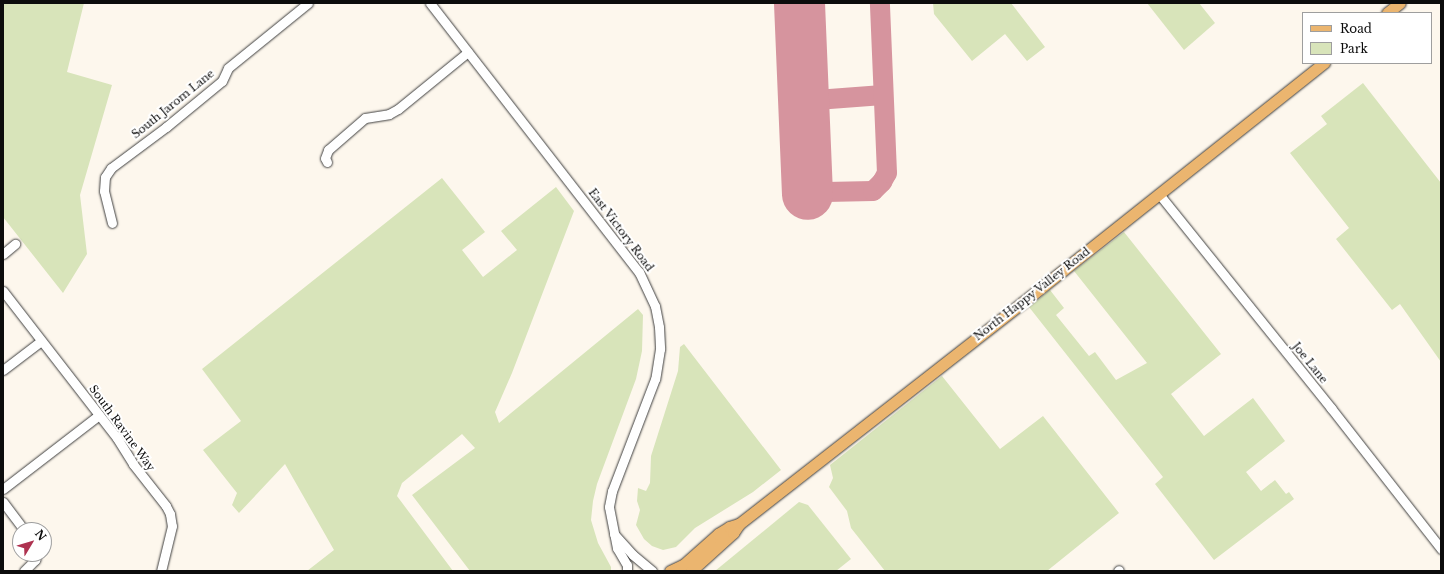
<!DOCTYPE html>
<style>
body{margin:0}
#map{position:relative;width:1444px;height:574px;overflow:hidden;background:#fdf7ed;font-family:"Libre Baskerville",serif}
div>[style]{position:absolute}
.green>*{inset:0;background:#d8e4ba}
.taxiway>*{height:20px;margin:-10px;padding:0 10px;transform-origin:10px;border-radius:10px;background:#d6949e}
.runway>*{height:51px;margin:-25.5px;padding:0 25.5px;transform-origin:25.5px;border-radius:25.5px;background:#d6949e}
.roads{filter:drop-shadow(0 0 1px #3f3f3f) drop-shadow(0 0 1px #3f3f3f)}
.minor>*{height:9px;margin:-4.5px;padding:0 4.5px;transform-origin:4.5px;border-radius:4.5px;background:#fff}
.major>*{height:11px;margin:-5.5px;padding:0 5.5px;transform-origin:5.5px;border-radius:5.5px;background:#ebb56f}
span{translate:-50% -50%;white-space:nowrap;text-align:center;line-height:1.15;-webkit-text-stroke:4px #fff;paint-order:stroke}
.street-label{font-size:11px;color:#0c0c0c}
.frame{position:absolute;inset:0;border:4px solid #0c0c0c;pointer-events:none}
.legend{position:absolute;left:1302px;top:12px;width:130px;height:52px;box-sizing:border-box;background:#fff;border:1px solid #9e9e9e;margin:0;padding:5px 7px;list-style:none;font-size:12px;color:#0c0c0c}
.legend li{display:flex;align-items:center;gap:8px;height:20px}
.legend b{width:20px;border:1px solid #9e9e9e}
.north{position:absolute;left:12px;top:522px;width:40px;height:40px;box-sizing:border-box;background:#fff;border:1px solid #9e9e9e;border-radius:50%;rotate:52deg;font-size:11px;font-weight:700;line-height:16px;text-align:center;color:#0c0c0c}
.north::after{content:'';display:block;margin:auto;width:14px;height:18px;background:#ae3250;clip-path:polygon(50% 0,100% 100%,50% 72%,0 100%)}
</style>
<div id="map">
<div class="green">
<div style="clip-path:polygon(3px 3px,84px 3px,67px 72px,112px 85px,80px 195px,87px 254px,63px 293px,3px 217px)"></div>
<div style="clip-path:polygon(933px 3px,1011px 3px,1045px 47px,1027px 61px,1005px 34px,972px 61px,934px 14px)"></div>
<div style="clip-path:polygon(1147px 3px,1199px 3px,1215px 23px,1184px 50px)"></div>
<div style="clip-path:polygon(1363px 83px,1441px 183px,1441px 362px,1400px 304px,1392px 310px,1336px 239px,1349px 228px,1290px 153px,1327px 124px,1321px 116px)"></div>
<div style="clip-path:polygon(442px 178px,485px 232px,462px 250px,483px 277px,517px 250px,501px 231px,556px 187px,574px 211px,512px 373px,495px 412px,499px 423px,638px 309px,643px 315px,642px 351px,636px 379px,597px 484px,593px 501px,591px 520px,598px 543px,611px 567px,611px 571px,470px 571px,412px 495px,475px 448px,462px 434px,402px 483px,397px 496px,453px 571px,307px 571px,334px 550px,285px 464px,239px 513px,232px 505px,237px 493px,203px 450px,241px 421px,202px 369px)"></div>
<div style="clip-path:polygon(1124px 232px,1221px 354px,1171px 394px,1204px 436px,1253px 398px,1285px 441px,1246px 472px,1261px 491px,1275px 480px,1286px 494px,1289px 492px,1294px 499px,1214px 560px,1155px 484px,1163px 477px,1029px 307px,1050px 290px,1064px 308px,1056px 315px,1089px 356px,1095px 352px,1116px 380px,1147px 363px,1074px 271px)"></div>
<div style="clip-path:polygon(684px 344px,781px 470px,753px 492px,695px 528px,676px 547px,663px 550px,652px 546px,644px 539px,636px 525px,640px 510px,637px 501px,638px 488px,646px 491px,650px 483px,651px 456px,678px 371px,680px 347px)"></div>
<div style="clip-path:polygon(942px 376px,1000px 449px,1043px 416px,1119px 513px,1047px 571px,885px 571px,851px 528px,847px 511px,829px 487px,833px 478px,830px 465px)"></div>
<div style="clip-path:polygon(799px 502px,808px 505px,851px 559px,836px 571px,715px 571px)"></div>
</div>
<div class="taxiway">
<div style="left:803px;top:101px;width:80px;rotate:-4.3deg"></div>
<div style="left:806px;top:183px;width:22px;rotate:24deg"></div>
<div style="left:826px;top:192px;width:47px;rotate:-1.2deg"></div>
<div style="left:873px;top:191px;width:13px;rotate:-45deg"></div>
<div style="left:882px;top:182px;width:10px;rotate:-61deg"></div>
<div style="left:887px;top:173px;width:170px;rotate:-92.4deg"></div>
</div>
<div class="runway">
<div style="left:799px;top:3px;width:191px;rotate:87.6deg"></div>
</div>
<div class="roads">
<div class="minor">
<div style="left:430px;top:3px;width:341px;rotate:52.2deg"></div>
<div style="left:639px;top:272px;width:38px;rotate:65deg"></div>
<div style="left:655px;top:306px;width:21px;rotate:79deg"></div>
<div style="left:659px;top:327px;width:22px;rotate:87deg"></div>
<div style="left:660px;top:349px;width:30px;rotate:99deg"></div>
<div style="left:655px;top:379px;width:120px;rotate:111deg"></div>
<div style="left:612px;top:491px;width:16px;rotate:101deg"></div>
<div style="left:609px;top:507px;width:42px;rotate:79deg"></div>
<div style="left:617px;top:548px;width:20px;rotate:60deg"></div>
<div style="left:627px;top:565px;width:6px;rotate:90deg"></div>
<div style="left:327px;top:162px;width:4px;rotate:-117deg"></div>
<div style="left:325px;top:158px;width:9px;rotate:-69deg"></div>
<div style="left:328px;top:150px;width:49px;rotate:-40.9deg"></div>
<div style="left:365px;top:118px;width:24px;rotate:-9deg"></div>
<div style="left:389px;top:114px;width:10px;rotate:-29deg"></div>
<div style="left:398px;top:109px;width:90px;rotate:-39.2deg"></div>
<div style="left:1159px;top:194px;width:275px;rotate:51.2deg"></div>
<div style="left:1331px;top:408px;width:179px;rotate:52deg"></div>
<div style="left:112px;top:223px;width:33px;rotate:-104deg"></div>
<div style="left:104px;top:191px;width:14px;rotate:-86deg"></div>
<div style="left:105px;top:177px;width:11px;rotate:-56deg"></div>
<div style="left:111px;top:168px;width:69px;rotate:-36.7deg"></div>
<div style="left:166px;top:127px;width:72px;rotate:-39.4deg"></div>
<div style="left:222px;top:81px;width:14px;rotate:-65deg"></div>
<div style="left:228px;top:68px;width:103px;rotate:-39.1deg"></div>
<div style="left:3px;top:254px;width:16px;rotate:-40deg"></div>
<div style="left:3px;top:291px;width:186px;rotate:52.2deg"></div>
<div style="left:117px;top:438px;width:31px;rotate:58deg"></div>
<div style="left:133px;top:464px;width:53px;rotate:51.8deg"></div>
<div style="left:166px;top:506px;width:9px;rotate:63deg"></div>
<div style="left:170px;top:514px;width:12px;rotate:81deg"></div>
<div style="left:172px;top:526px;width:46px;rotate:103.7deg"></div>
<div style="left:3px;top:370px;width:48px;rotate:-37.3deg"></div>
<div style="left:3px;top:489px;width:121px;rotate:-37.6deg"></div>
<div style="left:3px;top:502px;width:35px;rotate:53deg"></div>
<div style="left:614px;top:534px;width:28px;rotate:48deg"></div>
<div style="left:633px;top:555px;width:25px;rotate:40deg"></div>
<div style="left:24px;top:571px;width:16px;rotate:-45deg"></div>
<div style="left:35px;top:560px;width:6px;rotate:-72deg"></div>
<div style="left:1118px;top:571px;width:1px;rotate:-45deg"></div>
</div>
<div class="major">
<div style="left:1387px;top:13px;width:16px;rotate:-38deg"></div>
<div style="left:670px;top:571px;width:14px;rotate:-25deg"></div>
<div style="left:683px;top:565px;width:47px;rotate:-41.5deg"></div>
<div style="left:718px;top:534px;width:13px;rotate:-32deg"></div>
<div style="left:729px;top:527px;width:10px;rotate:-17deg"></div>
<div style="left:691px;top:571px;width:57px;rotate:-42.1deg"></div>
<div style="left:733px;top:533px;width:11px;rotate:-56deg"></div>
<div style="left:739px;top:524px;width:359px;rotate:-38deg"></div>
<div style="left:1022px;top:303px;width:386px;rotate:-38.5deg"></div>
</div>
</div>
<div class="street-label">
<span style="left:173px;top:104px;rotate:-39deg">South Jarom Lane</span>
<span style="left:621px;top:230px;rotate:53deg">East Victory Road</span>
<span style="left:1032px;top:294px;rotate:-38deg">North Happy Valley Road</span>
<span style="left:1310px;top:363px;rotate:51deg">Joe Lane</span>
<span style="left:122px;top:428px;rotate:54deg">South Ravine Way</span>
</div>
<div class="frame"></div>
<ul class="legend">
<li><b style="height:5px;background:#ebb56f"></b>Road</li>
<li><b style="height:11px;background:#d8e4ba"></b>Park</li>
</ul>
<div class="north">N</div>
</div>
